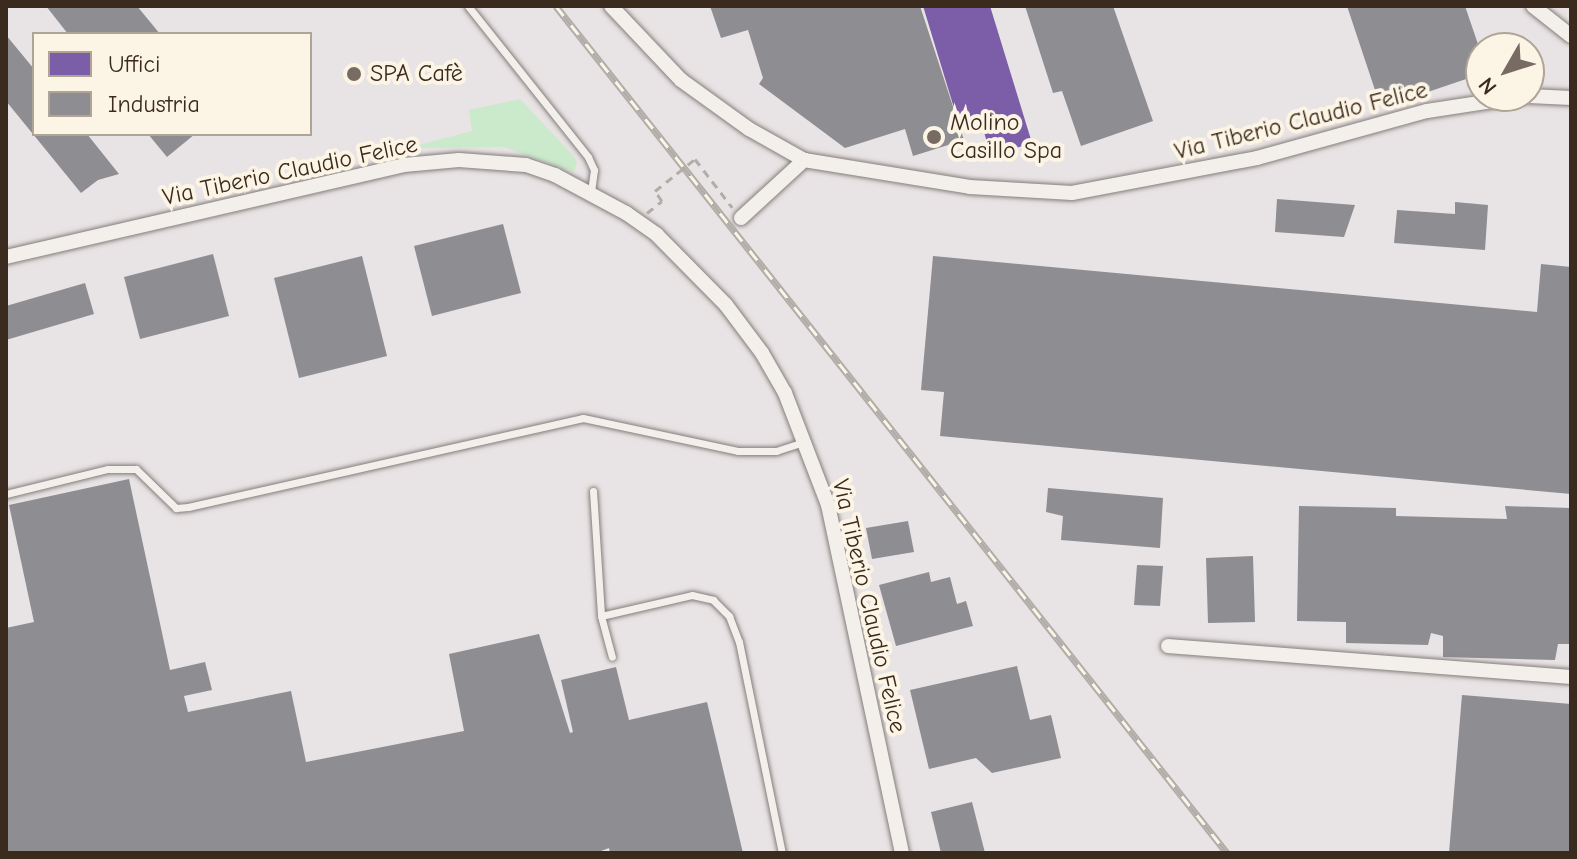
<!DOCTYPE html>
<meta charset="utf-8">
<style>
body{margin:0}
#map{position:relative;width:1577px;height:859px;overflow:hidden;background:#e8e3e4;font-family:"Comic Neue",sans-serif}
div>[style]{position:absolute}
.green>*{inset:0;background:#caeacb}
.offices>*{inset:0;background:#7b5ea7}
.industry>*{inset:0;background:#8d8d92}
.path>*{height:3px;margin-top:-1.5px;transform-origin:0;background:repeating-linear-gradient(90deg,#b1ada8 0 8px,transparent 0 14px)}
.roads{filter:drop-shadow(0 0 2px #847e7c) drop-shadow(0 0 2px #847e7c)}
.service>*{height:7px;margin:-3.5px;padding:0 3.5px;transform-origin:3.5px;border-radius:3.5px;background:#f3f0eb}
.minor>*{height:14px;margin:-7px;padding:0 7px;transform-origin:7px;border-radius:7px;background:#f3f0eb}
.rail>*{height:7px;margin-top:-3.5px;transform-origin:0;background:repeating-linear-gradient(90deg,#fcf5e5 0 12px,#b1ada8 0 24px);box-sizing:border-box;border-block:2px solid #b1ada8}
.path-bridge>*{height:3px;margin-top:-1.5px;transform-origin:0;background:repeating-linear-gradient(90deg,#b1ada8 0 8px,transparent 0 14px)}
.dots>*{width:22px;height:22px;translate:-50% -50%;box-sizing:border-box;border:4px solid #fcf5e5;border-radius:50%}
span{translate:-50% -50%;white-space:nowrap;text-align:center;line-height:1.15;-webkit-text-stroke:8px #fcf5e5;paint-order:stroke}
.poi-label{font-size:24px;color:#3b2a1e}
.left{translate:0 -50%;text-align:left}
.street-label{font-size:24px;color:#3b2a1e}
.frame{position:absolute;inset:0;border:8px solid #3b2a1e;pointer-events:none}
.legend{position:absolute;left:32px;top:32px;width:280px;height:104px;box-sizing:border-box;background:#fcf5e5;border:2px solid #afa495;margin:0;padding:10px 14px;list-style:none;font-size:24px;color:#3b2a1e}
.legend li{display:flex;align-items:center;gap:16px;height:40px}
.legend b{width:40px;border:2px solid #afa495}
.north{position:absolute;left:1465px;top:32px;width:80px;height:80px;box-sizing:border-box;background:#fcf5e5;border:2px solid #afa495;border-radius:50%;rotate:231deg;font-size:22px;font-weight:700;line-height:32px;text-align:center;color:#3b2a1e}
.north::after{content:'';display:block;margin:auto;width:28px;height:36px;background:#786b63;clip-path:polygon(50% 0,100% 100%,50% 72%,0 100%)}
</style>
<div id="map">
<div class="green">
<div style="clip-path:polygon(520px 99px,572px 154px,577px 162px,574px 172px,504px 147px,407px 148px,472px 131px,469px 110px)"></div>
</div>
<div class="offices">
<div style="clip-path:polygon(923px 6px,990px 6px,1032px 143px,991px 156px,979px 115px,958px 121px)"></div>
</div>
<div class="industry">
<div style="clip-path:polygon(46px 6px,137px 6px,160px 34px,68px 34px)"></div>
<div style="clip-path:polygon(710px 6px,920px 6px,964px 140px,913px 156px,905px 129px,845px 148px,759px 84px,763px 78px,748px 30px,721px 38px)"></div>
<div style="clip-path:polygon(1025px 6px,1113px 6px,1153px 121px,1081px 146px,1062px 91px,1053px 93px)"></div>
<div style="clip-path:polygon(1347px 6px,1465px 6px,1481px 53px,1481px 74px,1410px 98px,1407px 89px,1378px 99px)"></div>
<div style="clip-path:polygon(6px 35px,34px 69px,34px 134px,87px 134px,119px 174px,98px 180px,81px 193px,6px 101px)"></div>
<div style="clip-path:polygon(148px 134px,195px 134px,167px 157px)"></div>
<div style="clip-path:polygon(1277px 199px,1355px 205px,1344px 237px,1275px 232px)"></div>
<div style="clip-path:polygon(1455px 202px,1488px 205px,1485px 250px,1394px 243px,1397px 210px,1455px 214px)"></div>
<div style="clip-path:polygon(503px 224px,521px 293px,432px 316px,414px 246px)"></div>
<div style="clip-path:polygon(213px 254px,229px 316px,140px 339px,124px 277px)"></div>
<div style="clip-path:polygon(362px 256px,387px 356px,299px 378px,274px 278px)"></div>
<div style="clip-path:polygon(933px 256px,1537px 312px,1541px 264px,1571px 267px,1571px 494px,940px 436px,944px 392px,921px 390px)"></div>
<div style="clip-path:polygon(85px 283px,94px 314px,6px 340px,6px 306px)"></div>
<div style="clip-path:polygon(129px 479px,170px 670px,205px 662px,212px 690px,184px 696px,188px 712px,291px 691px,306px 762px,464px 731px,449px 654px,539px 634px,570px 733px,573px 732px,561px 680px,616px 667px,629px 720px,707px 702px,743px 853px,610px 853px,609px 848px,596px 853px,6px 853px,6px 628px,34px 622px,9px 505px)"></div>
<div style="clip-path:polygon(1048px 488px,1163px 498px,1160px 548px,1061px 540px,1063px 516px,1046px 512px)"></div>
<div style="clip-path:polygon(1299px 506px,1396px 508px,1396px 516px,1507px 519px,1505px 506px,1571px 508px,1571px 644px,1558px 644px,1555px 660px,1443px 657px,1443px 636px,1431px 633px,1428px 645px,1346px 643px,1346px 622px,1297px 621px)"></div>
<div style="clip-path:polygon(908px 521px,914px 552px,872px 559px,866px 528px)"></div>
<div style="clip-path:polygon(1253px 556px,1255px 622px,1208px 623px,1206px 558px)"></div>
<div style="clip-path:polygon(1137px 565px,1163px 566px,1160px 606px,1134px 605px)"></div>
<div style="clip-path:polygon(929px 572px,931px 582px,950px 577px,957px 604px,966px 601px,973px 626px,896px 646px,879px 585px)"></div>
<div style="clip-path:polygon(1017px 666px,1030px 720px,1051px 715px,1061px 758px,992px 773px,976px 758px,929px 769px,910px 690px)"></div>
<div style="clip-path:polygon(1462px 695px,1571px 704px,1571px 853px,1449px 853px)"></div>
<div style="clip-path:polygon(972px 802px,985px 853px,941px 853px,931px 812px)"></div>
</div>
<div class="path">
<div style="left:695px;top:159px;width:61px;rotate:52.4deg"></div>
<div style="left:647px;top:213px;width:19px;rotate:-39deg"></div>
<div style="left:662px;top:201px;width:12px;rotate:-125deg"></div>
</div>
<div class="roads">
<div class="service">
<div style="left:468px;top:6px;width:193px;rotate:51.5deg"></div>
<div style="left:588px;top:157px;width:14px;rotate:65deg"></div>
<div style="left:594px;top:170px;width:22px;rotate:98deg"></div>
<div style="left:593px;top:491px;width:125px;rotate:86.3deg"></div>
<div style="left:601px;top:616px;width:42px;rotate:75deg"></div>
<div style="left:6px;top:494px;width:105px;rotate:-13.8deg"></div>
<div style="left:108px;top:469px;width:28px"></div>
<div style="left:136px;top:469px;width:56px;rotate:44.3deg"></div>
<div style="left:176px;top:508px;width:12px;rotate:-5deg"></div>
<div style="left:188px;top:507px;width:405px;rotate:-12.7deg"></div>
<div style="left:583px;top:418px;width:158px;rotate:12deg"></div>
<div style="left:738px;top:451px;width:38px"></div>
<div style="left:776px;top:451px;width:29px;rotate:-18deg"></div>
<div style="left:601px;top:616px;width:93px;rotate:-13deg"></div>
<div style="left:692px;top:595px;width:22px;rotate:13deg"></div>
<div style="left:713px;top:600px;width:23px;rotate:45deg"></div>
<div style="left:729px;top:616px;width:28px;rotate:69deg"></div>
<div style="left:739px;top:642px;width:215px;rotate:78.5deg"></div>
</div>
<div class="minor">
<div style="left:611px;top:6px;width:102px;rotate:46.6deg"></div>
<div style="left:681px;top:80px;width:84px;rotate:35.8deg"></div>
<div style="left:749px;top:129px;width:63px;rotate:29.4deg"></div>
<div style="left:1533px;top:6px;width:48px;rotate:38.3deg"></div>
<div style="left:1529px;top:96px;width:42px;rotate:2.7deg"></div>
<div style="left:741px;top:218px;width:86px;rotate:-42.6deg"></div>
<div style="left:804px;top:160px;width:168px;rotate:9.2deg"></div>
<div style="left:970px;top:187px;width:102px;rotate:3.4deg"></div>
<div style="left:1072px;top:193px;width:188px;rotate:-10.7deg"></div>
<div style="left:1257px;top:158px;width:176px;rotate:-15.5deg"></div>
<div style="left:1427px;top:111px;width:99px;rotate:-8.7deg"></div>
<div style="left:6px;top:257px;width:408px;rotate:-13deg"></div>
<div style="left:404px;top:165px;width:55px;rotate:-5.2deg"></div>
<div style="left:459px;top:160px;width:67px;rotate:4.3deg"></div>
<div style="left:526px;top:165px;width:31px;rotate:19deg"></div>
<div style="left:555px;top:175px;width:81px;rotate:28.2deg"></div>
<div style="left:626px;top:213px;width:38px;rotate:35deg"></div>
<div style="left:657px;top:235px;width:98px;rotate:45.4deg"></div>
<div style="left:726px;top:305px;width:60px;rotate:53.1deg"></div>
<div style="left:762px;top:353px;width:46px;rotate:60.1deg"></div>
<div style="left:785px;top:393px;width:120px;rotate:69deg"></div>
<div style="left:828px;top:505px;width:356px;rotate:78deg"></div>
<div style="left:1168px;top:646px;width:404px;rotate:4.4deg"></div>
</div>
</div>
<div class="rail">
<div style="left:556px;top:6px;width:1081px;rotate:51.61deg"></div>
</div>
<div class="path-bridge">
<div style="left:655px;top:191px;width:51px;rotate:-38.7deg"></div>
</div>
<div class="dots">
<div style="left:354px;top:74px;background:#786b63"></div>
<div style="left:934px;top:137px;background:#786b63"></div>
</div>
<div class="poi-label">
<span class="left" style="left:370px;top:74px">SPA Cafè</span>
<span class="left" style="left:950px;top:137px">Molino<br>Casillo Spa</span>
</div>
<div class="street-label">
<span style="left:1301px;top:121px;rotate:-14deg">Via Tiberio Claudio Felice</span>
<span style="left:290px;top:171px;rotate:-12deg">Via Tiberio Claudio Felice</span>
<span style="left:869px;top:606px;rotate:77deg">Via Tiberio Claudio Felice</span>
</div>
<div class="frame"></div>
<ul class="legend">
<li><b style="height:22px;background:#7b5ea7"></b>Uffici</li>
<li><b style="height:22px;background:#8d8d92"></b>Industria</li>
</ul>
<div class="north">N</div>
</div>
